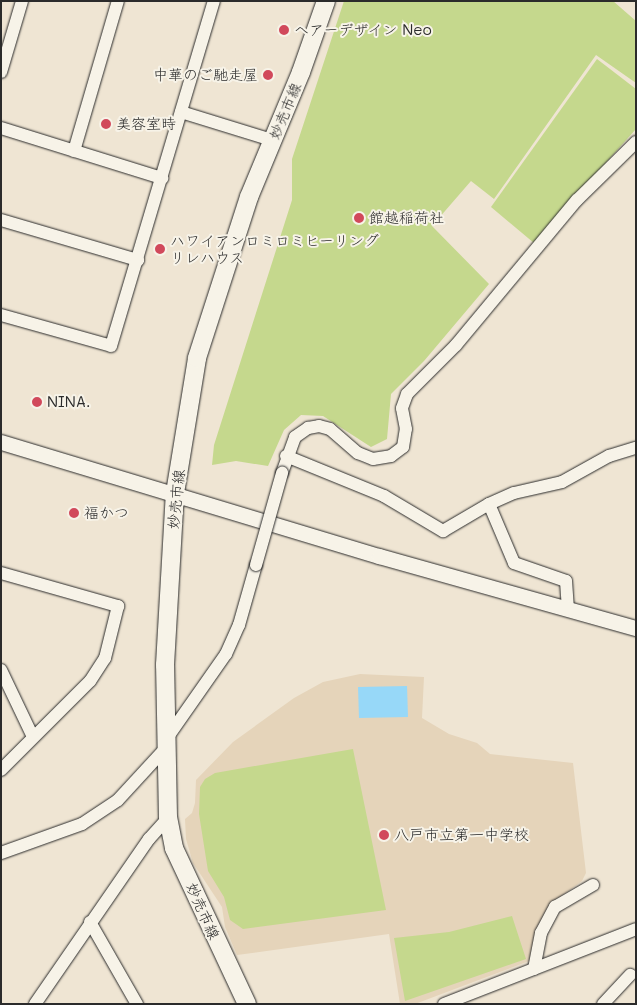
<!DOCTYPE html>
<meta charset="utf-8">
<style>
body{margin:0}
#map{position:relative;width:637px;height:1005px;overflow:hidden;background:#efe5d3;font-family:Mali,"Klee One",sans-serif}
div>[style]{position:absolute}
.built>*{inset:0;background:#e5d4ba}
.green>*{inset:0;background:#c5d88d}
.water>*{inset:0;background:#97d8f8}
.roads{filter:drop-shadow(0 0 1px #2b2b2b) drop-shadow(0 0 1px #2b2b2b)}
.minor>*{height:12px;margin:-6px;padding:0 6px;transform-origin:6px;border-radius:6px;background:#f7f3e8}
.tertiary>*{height:15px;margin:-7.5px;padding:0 7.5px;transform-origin:7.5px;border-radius:7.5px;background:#f7f3e8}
.secondary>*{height:18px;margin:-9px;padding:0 9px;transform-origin:9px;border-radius:9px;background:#f7f3e8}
.bridges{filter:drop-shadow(0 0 1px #2b2b2b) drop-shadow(0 0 1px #2b2b2b)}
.minor-bridge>*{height:12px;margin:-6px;padding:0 6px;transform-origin:6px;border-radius:6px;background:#f7f3e8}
.dots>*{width:14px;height:14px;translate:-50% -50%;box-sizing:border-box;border:2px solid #f7f3e8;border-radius:50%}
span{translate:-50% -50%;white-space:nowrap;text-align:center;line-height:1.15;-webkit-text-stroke:4px #f7f3e8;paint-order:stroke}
.poi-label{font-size:15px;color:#2b2b2b}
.left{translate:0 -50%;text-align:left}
.right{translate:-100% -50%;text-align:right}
.street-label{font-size:15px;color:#2b2b2b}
.frame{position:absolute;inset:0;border:2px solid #2b2b2b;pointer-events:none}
</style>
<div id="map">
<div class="built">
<div style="clip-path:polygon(360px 674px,424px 677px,422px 718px,449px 734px,477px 743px,490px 754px,573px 763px,586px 873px,582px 881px,552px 903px,529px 961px,415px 1004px,400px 1004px,389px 934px,237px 955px,225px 927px,222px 907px,193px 863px,186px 839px,185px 819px,192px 813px,195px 803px,196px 780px,233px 742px,294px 698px,323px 682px)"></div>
</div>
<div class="green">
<div style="clip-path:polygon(344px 1px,613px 1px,636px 21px,636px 83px,596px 55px,494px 199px,471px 181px,432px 226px,489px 284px,424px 361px,391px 394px,387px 439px,371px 447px,323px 416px,301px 415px,284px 430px,268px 466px,236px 461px,212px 465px,214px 445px,292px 200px,292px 159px)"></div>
<div style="clip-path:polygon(597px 59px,636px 89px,636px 129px,534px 243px,491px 207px)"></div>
<div style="clip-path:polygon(353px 749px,386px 910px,243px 929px,230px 920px,224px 897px,208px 871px,199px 814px,200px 787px,205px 779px,215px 773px)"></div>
<div style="clip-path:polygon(512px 916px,526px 959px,405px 1001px,394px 938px,449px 932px)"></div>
</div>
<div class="water">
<div style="clip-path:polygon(407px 686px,408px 717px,359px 718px,358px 687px)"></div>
</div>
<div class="roads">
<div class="minor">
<div style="left:1px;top:72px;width:74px;rotate:-73.5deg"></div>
<div style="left:181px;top:112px;width:95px;rotate:17.1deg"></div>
<div style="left:1px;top:128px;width:169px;rotate:17.3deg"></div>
<div style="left:74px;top:151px;width:156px;rotate:-73.7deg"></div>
<div style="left:1px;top:220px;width:143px;rotate:16.3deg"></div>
<div style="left:1px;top:315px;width:114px;rotate:15.7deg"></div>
<div style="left:111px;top:346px;width:360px;rotate:-73.4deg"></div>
<div style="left:286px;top:456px;width:106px;rotate:22.2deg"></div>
<div style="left:384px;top:496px;width:69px;rotate:30.7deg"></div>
<div style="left:443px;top:531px;width:53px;rotate:-30.4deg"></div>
<div style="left:489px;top:504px;width:27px;rotate:-24deg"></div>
<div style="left:514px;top:493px;width:49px;rotate:-12.9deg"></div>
<div style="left:562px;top:482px;width:54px;rotate:-29deg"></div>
<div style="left:609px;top:456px;width:28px;rotate:-17deg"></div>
<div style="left:282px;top:473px;width:38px;rotate:-70deg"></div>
<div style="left:295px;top:437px;width:16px;rotate:-35deg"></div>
<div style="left:308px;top:428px;width:11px;rotate:-10deg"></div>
<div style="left:319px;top:426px;width:11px;rotate:15deg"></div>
<div style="left:330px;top:429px;width:37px;rotate:41deg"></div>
<div style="left:358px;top:453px;width:16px;rotate:22deg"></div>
<div style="left:373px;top:459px;width:18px;rotate:-9deg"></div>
<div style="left:391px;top:456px;width:15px;rotate:-37deg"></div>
<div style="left:403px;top:447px;width:18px;rotate:-81deg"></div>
<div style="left:406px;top:429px;width:21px;rotate:-101deg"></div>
<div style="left:402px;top:408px;width:15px;rotate:-70deg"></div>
<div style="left:407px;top:394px;width:69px;rotate:-45deg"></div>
<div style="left:456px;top:345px;width:189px;rotate:-50.2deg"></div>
<div style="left:577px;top:200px;width:83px;rotate:-44.5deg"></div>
<div style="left:489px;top:504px;width:64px;rotate:67deg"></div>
<div style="left:514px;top:563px;width:55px;rotate:19.1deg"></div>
<div style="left:566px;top:581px;width:27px;rotate:86deg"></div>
<div style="left:1px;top:573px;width:122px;rotate:15.8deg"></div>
<div style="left:118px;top:606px;width:54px;rotate:104deg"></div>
<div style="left:105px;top:658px;width:27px;rotate:123deg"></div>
<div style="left:90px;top:681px;width:126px;rotate:135deg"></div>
<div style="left:1px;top:670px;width:74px;rotate:64.5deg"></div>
<div style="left:165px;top:741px;width:106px;rotate:-55deg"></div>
<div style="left:226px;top:654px;width:32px;rotate:-66deg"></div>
<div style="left:239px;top:625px;width:62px;rotate:-74.2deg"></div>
<div style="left:1px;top:853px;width:86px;rotate:-19.7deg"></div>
<div style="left:82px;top:824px;width:43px;rotate:-33.7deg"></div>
<div style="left:118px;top:800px;width:68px;rotate:-47.4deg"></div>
<div style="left:90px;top:922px;width:95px;rotate:60.2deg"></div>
<div style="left:534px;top:969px;width:37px;rotate:-79deg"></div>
<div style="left:541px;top:933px;width:30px;rotate:-62deg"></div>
<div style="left:555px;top:907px;width:44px;rotate:-30.1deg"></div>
<div style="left:35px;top:1004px;width:201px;rotate:-55.4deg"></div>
<div style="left:149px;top:839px;width:28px;rotate:-48deg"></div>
<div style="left:444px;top:1004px;width:206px;rotate:-21.3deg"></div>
<div style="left:603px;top:1004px;width:40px;rotate:-47deg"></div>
</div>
<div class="tertiary">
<div style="left:1px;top:442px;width:395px;rotate:16.8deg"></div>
<div style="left:379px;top:556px;width:267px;rotate:15.7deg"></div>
</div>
<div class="secondary">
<div style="left:247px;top:1004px;width:172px;rotate:-115.1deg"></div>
<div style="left:174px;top:848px;width:31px;rotate:-101deg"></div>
<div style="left:168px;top:818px;width:153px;rotate:-91.1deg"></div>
<div style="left:165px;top:665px;width:172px;rotate:-86.7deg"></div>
<div style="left:175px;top:493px;width:137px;rotate:-80.7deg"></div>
<div style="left:197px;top:358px;width:169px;rotate:-72.1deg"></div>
<div style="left:249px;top:197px;width:135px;rotate:-67.4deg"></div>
<div style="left:301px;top:72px;width:75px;rotate:-70.6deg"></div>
</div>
</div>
<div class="bridges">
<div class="minor-bridge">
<div style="left:256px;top:565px;width:96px;rotate:-74.2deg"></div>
</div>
</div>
<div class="dots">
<div style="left:284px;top:30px;background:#d1495b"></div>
<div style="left:268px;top:75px;background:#d1495b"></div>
<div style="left:106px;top:124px;background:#d1495b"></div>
<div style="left:359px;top:218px;background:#d1495b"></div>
<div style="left:160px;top:249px;background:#d1495b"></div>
<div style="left:37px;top:402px;background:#d1495b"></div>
<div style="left:74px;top:513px;background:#d1495b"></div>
<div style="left:384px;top:835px;background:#d1495b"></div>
</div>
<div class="poi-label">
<span class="left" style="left:294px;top:30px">ヘアーデザイン Neo</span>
<span class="right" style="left:258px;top:75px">中華のご馳走屋</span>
<span class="left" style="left:116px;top:124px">美容室時</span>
<span class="left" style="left:369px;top:218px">館越稲荷社</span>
<span class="left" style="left:170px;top:249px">ハワイアンロミロミヒーリング<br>リレハウス</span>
<span class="left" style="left:47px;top:402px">NINA.</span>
<span class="left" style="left:84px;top:513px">福かつ</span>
<span class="left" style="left:394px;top:835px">八戸市立第一中学校</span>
</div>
<div class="street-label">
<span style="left:285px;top:111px;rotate:-67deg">妙売市線</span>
<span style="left:176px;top:499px;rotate:-84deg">妙売市線</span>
<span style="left:203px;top:911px;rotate:66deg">妙売市線</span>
</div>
<div class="frame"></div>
</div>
